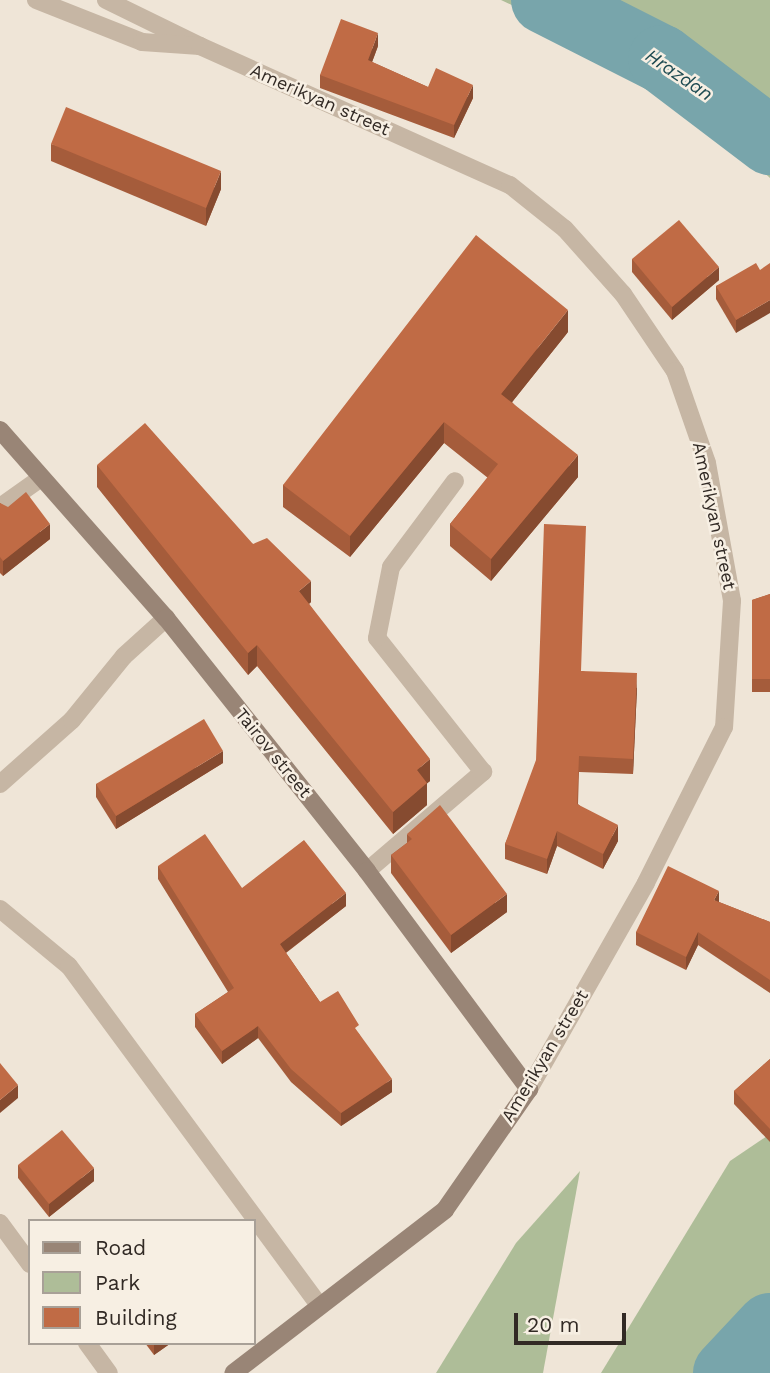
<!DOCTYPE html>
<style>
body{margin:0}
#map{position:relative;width:770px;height:1373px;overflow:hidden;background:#efe5d7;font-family:"Work Sans",sans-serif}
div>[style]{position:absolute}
.green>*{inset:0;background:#aebd98}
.river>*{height:68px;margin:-34px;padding:0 34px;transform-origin:34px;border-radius:34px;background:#78a5ab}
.lane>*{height:18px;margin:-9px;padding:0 9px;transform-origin:9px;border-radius:9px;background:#c6b6a4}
.street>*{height:18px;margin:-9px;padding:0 9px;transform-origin:9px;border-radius:9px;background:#c6b6a4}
.secondary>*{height:18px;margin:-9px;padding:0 9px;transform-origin:9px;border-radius:9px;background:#998576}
.wall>*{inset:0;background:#a55c3b}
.shaded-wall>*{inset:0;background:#864b30}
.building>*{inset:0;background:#c06b45}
span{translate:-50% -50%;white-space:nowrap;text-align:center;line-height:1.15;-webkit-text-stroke:5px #f7efe3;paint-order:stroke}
.street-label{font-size:18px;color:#322a25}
.water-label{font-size:19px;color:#1d4a51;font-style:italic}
.legend{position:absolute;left:28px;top:1219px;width:228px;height:126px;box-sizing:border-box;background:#f7efe3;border:2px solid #a8a097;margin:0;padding:9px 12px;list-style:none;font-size:21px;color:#322a25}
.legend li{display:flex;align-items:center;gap:14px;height:35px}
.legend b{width:35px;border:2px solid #a8a097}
.scale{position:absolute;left:514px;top:1313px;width:112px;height:32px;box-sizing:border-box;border:4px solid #322a25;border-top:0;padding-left:9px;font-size:21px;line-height:24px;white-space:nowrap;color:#322a25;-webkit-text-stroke:5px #f7efe3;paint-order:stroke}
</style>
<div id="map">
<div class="green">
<div style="clip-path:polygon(501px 0,770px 0,770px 178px,656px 72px)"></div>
<div style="clip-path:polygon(770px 1134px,770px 1373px,601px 1373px,730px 1161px)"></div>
<div style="clip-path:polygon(580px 1171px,543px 1373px,436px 1373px,516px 1243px)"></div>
</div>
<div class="river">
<div style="left:545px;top:0;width:131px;rotate:26.8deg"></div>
<div style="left:662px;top:59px;width:136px;rotate:37.2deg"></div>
<div style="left:727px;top:1373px;width:63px;rotate:-46.9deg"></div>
</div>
<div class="lane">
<div style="left:106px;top:0;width:105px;rotate:26.1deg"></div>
<div style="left:0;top:784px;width:96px;rotate:-41.6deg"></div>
<div style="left:72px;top:720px;width:82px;rotate:-50.9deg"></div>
<div style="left:124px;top:656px;width:57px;rotate:-42.1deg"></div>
<div style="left:367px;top:871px;width:153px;rotate:-40.5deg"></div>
<div style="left:483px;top:772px;width:171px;rotate:-128.3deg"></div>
<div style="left:377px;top:638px;width:72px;rotate:-78.8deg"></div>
<div style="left:391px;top:567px;width:107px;rotate:-53.3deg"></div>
<div style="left:0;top:909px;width:89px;rotate:39.6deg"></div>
<div style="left:69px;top:966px;width:421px;rotate:53.6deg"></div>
<div style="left:0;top:1223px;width:51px;rotate:53.8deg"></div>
<div style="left:87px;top:1343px;width:37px;rotate:54deg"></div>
</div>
<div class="street">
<div style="left:36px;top:0;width:114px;rotate:21.6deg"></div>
<div style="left:142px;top:42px;width:58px;rotate:3.9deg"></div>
<div style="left:200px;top:46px;width:340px;rotate:24.2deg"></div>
<div style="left:510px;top:185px;width:70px;rotate:38.7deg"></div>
<div style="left:565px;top:229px;width:87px;rotate:48.3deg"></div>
<div style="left:623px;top:294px;width:93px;rotate:56deg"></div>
<div style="left:675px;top:371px;width:97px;rotate:70.8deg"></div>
<div style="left:707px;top:463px;width:140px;rotate:79.7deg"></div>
<div style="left:732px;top:601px;width:126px;rotate:93.6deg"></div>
<div style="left:724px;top:727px;width:174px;rotate:116.6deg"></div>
<div style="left:646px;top:883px;width:237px;rotate:119.6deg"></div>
<div style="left:0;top:507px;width:50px;rotate:-35.3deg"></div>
</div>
<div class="secondary">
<div style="left:0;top:430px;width:251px;rotate:48.6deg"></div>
<div style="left:166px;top:618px;width:323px;rotate:51.5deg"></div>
<div style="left:367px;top:871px;width:272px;rotate:53.4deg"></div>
<div style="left:529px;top:1089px;width:147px;rotate:124.8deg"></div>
<div style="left:445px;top:1210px;width:267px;rotate:142.4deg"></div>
</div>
<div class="wall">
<div style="clip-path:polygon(378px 46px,372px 62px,428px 87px,473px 98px,454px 138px,320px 88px,320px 75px)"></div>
<div style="clip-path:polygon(51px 144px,221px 189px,206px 226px,51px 161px)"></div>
<div style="clip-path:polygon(632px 259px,719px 280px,672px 320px,632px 272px)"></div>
<div style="clip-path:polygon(760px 270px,736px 333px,716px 299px,716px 286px)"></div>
<div style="clip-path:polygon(568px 332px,512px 402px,578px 477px,491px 581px,450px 546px,450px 524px,488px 478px,444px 443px,350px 557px,283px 507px,283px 485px)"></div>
<div style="clip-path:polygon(97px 465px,253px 544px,311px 602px,309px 604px,430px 781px,427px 783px,427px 805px,393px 834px,257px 666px,248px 675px,97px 487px)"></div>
<div style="clip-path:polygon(0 503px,50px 539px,3px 576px,0 573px)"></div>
<div style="clip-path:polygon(770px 594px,770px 692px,752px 692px,752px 600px)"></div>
<div style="clip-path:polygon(582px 671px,637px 688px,633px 774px,579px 772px,578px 804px,618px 841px,603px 869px,557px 846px,547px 874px,505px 859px,505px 844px)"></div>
<div style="clip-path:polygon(223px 763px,116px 829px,96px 797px,96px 784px)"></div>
<div style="clip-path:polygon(407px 834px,507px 912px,451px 953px,391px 873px,391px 855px,407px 843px)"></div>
<div style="clip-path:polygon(158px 866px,242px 888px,346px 906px,286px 953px,320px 1002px,359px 1034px,392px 1092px,341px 1126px,291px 1082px,258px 1038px,222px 1064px,195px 1027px,195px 1014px,228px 992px,158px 879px)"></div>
<div style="clip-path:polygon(719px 902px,770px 922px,770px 993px,698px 945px,686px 970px,636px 945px,636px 932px)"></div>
<div style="clip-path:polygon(770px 1059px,770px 1142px,734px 1104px,734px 1091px)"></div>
<div style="clip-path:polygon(18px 1165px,94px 1181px,49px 1217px,18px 1178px)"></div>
<div style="clip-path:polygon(145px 1343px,171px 1343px,154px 1355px)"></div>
</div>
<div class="shaded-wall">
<div style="clip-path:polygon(378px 33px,378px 46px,368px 73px,368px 60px)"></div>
<div style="clip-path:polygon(473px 85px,473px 98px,454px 138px,454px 125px)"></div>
<div style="clip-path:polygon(221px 171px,221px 189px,206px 226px,206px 208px)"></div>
<div style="clip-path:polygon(719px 267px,719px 280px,672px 320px,672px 307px)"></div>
<div style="clip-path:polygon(770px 300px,770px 313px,736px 333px,736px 320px)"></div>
<div style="clip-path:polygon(568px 310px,568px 332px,501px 416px,501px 394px)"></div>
<div style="clip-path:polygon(444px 422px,444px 443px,350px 557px,350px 536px)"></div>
<div style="clip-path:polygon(578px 455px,578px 477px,491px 581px,491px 559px)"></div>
<div style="clip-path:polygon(50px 524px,50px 539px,3px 576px,3px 561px)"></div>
<div style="clip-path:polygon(311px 581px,311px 602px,299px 612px,299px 591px)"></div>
<div style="clip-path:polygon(257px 645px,257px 666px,248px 675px,248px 653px)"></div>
<div style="clip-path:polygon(637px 673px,637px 688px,633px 774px,633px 759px)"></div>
<div style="clip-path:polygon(223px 751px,223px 763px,116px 829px,116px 816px)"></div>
<div style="clip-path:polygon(430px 759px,430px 781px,417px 792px,417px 770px)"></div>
<div style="clip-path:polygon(427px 783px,427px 805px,393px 834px,393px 812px)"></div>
<div style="clip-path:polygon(618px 825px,618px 841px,603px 869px,603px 854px)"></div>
<div style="clip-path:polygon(557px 831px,557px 846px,547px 874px,547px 859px)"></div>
<div style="clip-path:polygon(719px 891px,719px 904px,714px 900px)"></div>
<div style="clip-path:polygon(346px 893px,346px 906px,280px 957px,280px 944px)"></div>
<div style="clip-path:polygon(507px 894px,507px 912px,451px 953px,451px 935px)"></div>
<div style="clip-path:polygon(698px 932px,698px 945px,686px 970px,686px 957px)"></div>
<div style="clip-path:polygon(258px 1026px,258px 1038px,222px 1064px,222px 1051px)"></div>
<div style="clip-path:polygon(392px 1079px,392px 1092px,341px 1126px,341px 1113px)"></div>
<div style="clip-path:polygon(18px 1085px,18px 1098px,0 1113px,0 1100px)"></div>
<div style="clip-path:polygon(94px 1168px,94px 1181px,49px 1217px,49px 1204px)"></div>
<div style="clip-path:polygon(154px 1343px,171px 1343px,154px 1355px)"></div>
</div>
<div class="building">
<div style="clip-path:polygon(341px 19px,378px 33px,368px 60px,428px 87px,436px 68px,473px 85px,454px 125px,320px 75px)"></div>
<div style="clip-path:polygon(66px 107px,221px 171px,206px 208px,51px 144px)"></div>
<div style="clip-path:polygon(679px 220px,719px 267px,672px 307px,632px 259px)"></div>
<div style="clip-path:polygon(476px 235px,568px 310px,501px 394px,578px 455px,491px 559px,450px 524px,498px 464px,444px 422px,350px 536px,283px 485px)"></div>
<div style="clip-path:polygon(756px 263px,760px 270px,770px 263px,770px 300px,736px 320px,716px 286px)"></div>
<div style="clip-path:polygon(145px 423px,253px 544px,267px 538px,311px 581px,299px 591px,430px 759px,417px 770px,427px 783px,393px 812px,257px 645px,248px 653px,97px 465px)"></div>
<div style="clip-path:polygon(26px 492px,50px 524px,3px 561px,0 557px,0 503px,8px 507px)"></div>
<div style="clip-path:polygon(544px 524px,586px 526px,581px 671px,637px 673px,633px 759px,579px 756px,577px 804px,618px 825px,603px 854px,557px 831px,547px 859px,505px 844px,536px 760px)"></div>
<div style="clip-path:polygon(770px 594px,770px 679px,752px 679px,752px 600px)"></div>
<div style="clip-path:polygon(204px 719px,223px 751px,116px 816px,96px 784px)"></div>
<div style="clip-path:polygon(440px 805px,507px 894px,451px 935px,391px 855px,412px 839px,407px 834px)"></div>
<div style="clip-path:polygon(205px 834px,242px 888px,304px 840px,346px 893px,280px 944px,320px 1002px,338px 991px,359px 1025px,355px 1028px,392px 1079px,341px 1113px,291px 1069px,258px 1026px,222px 1051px,195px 1014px,234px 988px,158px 866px)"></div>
<div style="clip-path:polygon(668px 866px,719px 891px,714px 900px,770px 922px,770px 980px,698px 932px,686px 957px,636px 932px)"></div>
<div style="clip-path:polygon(770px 1059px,770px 1129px,734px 1091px)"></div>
<div style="clip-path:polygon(0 1063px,18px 1085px,0 1100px)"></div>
<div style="clip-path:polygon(62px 1130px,94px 1168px,49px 1204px,18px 1165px)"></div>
</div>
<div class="street-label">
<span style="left:320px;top:100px;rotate:24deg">Amerikyan street</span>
<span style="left:714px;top:516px;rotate:78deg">Amerikyan street</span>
<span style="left:273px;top:753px;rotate:51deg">Tairov street</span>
<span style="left:545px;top:1056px;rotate:-59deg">Amerikyan street</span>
</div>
<div class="water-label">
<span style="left:679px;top:75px;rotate:34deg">Hrazdan</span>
</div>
<ul class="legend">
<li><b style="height:9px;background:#998576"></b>Road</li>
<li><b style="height:19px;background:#aebd98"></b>Park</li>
<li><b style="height:19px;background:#c06b45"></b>Building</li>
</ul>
<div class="scale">20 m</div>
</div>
